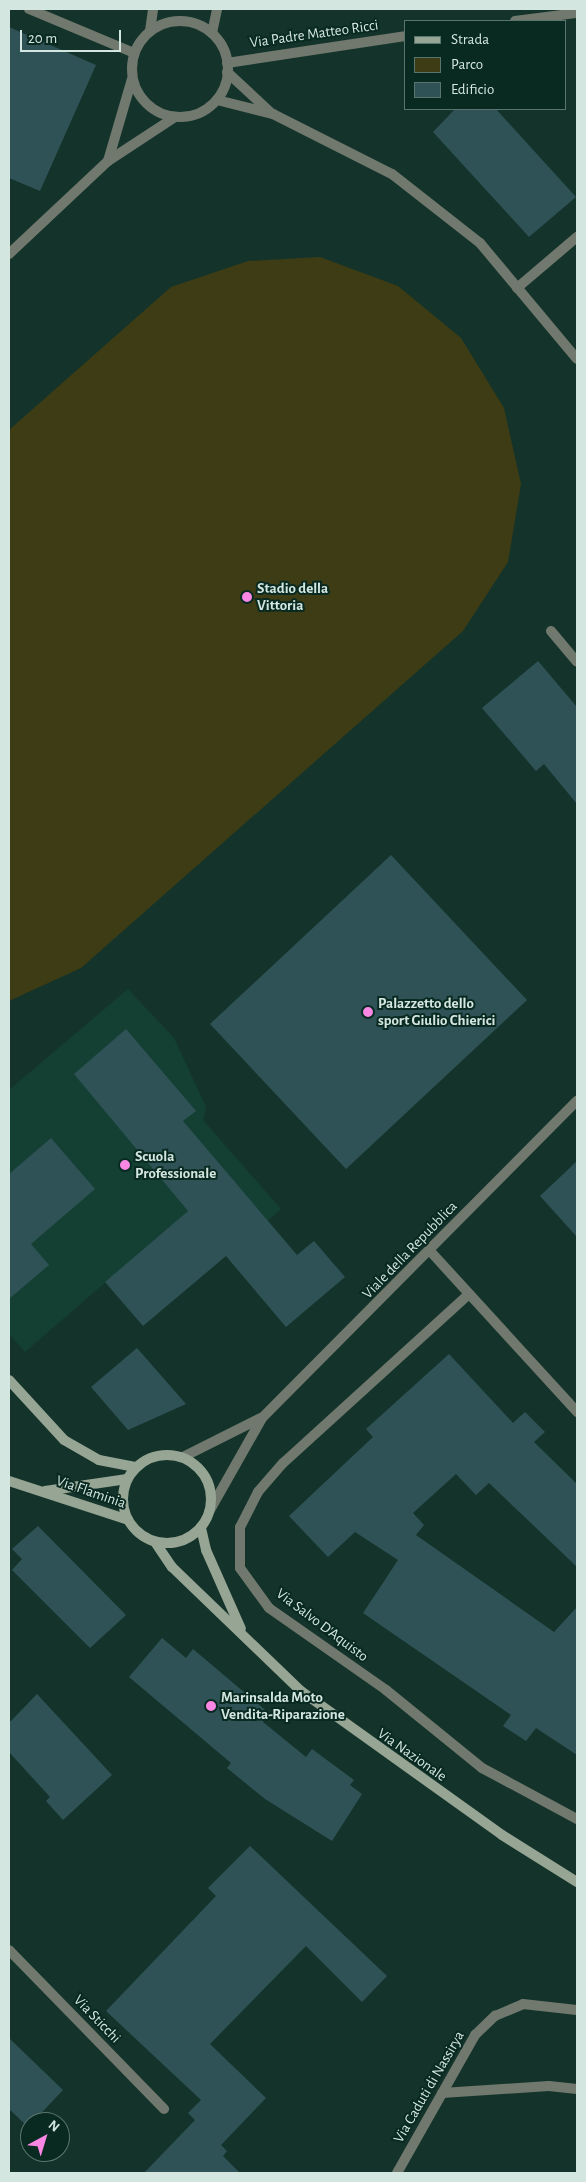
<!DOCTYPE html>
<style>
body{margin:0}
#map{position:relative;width:586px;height:2182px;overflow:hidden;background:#14342b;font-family:"Alegreya Sans",sans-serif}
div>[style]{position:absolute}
.built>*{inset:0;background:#143f33}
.green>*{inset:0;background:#3d3c14}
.building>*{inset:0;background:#2f5256}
.lane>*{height:10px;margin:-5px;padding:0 5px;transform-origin:5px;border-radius:5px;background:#71796f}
.street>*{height:10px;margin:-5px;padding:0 5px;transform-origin:5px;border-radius:5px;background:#71796f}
.street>.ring{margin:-5px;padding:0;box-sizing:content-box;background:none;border:10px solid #71796f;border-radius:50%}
.secondary>*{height:10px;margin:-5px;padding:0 5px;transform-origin:5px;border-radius:5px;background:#97a594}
.secondary>.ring{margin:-5px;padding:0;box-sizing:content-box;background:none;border:10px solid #97a594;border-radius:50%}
.dots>*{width:14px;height:14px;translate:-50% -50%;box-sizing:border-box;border:2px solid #092a21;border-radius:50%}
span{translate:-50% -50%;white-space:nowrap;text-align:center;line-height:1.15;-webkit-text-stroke:4px #092a21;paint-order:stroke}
.street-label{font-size:15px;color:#d4e6e0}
.poi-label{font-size:15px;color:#d4e6e0;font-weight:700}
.left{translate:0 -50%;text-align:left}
.frame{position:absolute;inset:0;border:10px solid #d4e6e0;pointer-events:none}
.legend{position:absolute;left:404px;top:20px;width:162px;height:90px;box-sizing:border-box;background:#092a21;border:1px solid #5a756d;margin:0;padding:6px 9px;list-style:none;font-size:15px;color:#d4e6e0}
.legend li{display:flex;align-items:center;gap:10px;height:25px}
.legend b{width:25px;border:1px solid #5a756d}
.north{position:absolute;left:20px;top:2112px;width:50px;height:50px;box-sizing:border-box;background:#092a21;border:1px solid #5a756d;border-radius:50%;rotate:39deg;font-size:14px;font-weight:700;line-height:20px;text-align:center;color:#d4e6e0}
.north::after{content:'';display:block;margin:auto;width:18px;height:22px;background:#fb87e5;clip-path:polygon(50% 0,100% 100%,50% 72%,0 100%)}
.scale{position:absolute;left:20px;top:30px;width:101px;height:22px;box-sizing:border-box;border:2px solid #d4e6e0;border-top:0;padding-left:6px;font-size:15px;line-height:18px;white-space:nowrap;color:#d4e6e0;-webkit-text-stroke:4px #092a21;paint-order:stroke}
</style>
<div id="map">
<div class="built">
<div style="clip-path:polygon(128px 989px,174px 1038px,206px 1107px,203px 1120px,281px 1209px,226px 1256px,188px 1211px,25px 1352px,9px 1334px,9px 1090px)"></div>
</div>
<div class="green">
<div style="clip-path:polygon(320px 257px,398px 286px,461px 338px,504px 408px,521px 484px,508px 562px,463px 631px,81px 968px,9px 1001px,9px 430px,171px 287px,248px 261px)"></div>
</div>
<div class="building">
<div style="clip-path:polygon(9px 27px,96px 65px,40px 191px,9px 178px)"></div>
<div style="clip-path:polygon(455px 109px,496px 109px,576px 197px,529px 237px,433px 132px)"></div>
<div style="clip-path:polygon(538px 661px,577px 707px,577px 804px,544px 764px,536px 771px,482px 708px)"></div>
<div style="clip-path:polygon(391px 855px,527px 1000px,346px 1169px,210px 1024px)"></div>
<div style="clip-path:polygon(126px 1029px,196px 1111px,183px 1121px,297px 1255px,314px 1241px,345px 1277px,286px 1327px,226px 1256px,143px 1326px,105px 1282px,188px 1211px,74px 1074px)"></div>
<div style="clip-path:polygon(51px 1138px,95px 1189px,31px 1244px,49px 1265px,9px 1299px,9px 1174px)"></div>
<div style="clip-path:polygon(577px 1161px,577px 1237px,540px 1196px)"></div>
<div style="clip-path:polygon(137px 1348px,186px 1404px,128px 1430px,91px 1387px)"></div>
<div style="clip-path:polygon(449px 1354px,513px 1423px,525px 1412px,545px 1432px,534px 1442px,577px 1484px,577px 1567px,489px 1483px,476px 1495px,456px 1474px,413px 1513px,424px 1525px,416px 1535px,554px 1632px,577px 1607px,577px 1755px,536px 1728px,526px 1741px,503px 1726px,511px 1715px,363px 1613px,398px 1560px,355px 1532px,328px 1557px,289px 1516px,373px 1437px,366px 1429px)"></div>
<div style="clip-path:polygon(38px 1526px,126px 1615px,90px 1648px,12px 1570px,22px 1559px,12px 1549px)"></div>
<div style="clip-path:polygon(162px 1638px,186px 1658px,193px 1649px,270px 1714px,263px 1722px,306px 1757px,312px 1749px,354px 1780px,350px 1785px,362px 1794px,332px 1841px,265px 1799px,227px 1768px,231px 1763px,129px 1677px)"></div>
<div style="clip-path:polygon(37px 1694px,112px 1775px,63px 1820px,46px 1801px,50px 1797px,9px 1752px,9px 1723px)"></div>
<div style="clip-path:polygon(250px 1846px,387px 1976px,362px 2002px,306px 1946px,210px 2044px,266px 2098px,221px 2145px,227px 2151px,223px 2156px,240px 2173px,144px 2173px,195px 2120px,188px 2113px,201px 2100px,106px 2011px,216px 1896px,208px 1888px)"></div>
<div style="clip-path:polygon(9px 2038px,63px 2090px,28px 2127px,9px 2109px)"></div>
</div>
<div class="lane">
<div style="left:442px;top:2093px;width:107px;rotate:-3.7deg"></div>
<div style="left:549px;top:2086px;width:28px;rotate:6deg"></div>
</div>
<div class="street">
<div style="left:29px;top:9px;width:114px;rotate:22.7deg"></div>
<div style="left:515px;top:21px;width:63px;rotate:-7.4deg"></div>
<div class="ring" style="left:132px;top:21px;width:86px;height:86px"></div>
<div style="left:150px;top:31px;width:22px;rotate:-82deg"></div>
<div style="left:212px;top:33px;width:25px;rotate:-78deg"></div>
<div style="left:227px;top:63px;width:180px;rotate:-8.6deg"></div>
<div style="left:227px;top:72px;width:59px;rotate:42.9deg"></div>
<div style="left:217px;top:100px;width:58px;rotate:14deg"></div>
<div style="left:273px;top:114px;width:133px;rotate:26.8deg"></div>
<div style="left:392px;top:174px;width:112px;rotate:38.1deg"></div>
<div style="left:480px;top:243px;width:151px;rotate:50.1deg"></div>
<div style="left:108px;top:161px;width:85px;rotate:-73.7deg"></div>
<div style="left:9px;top:254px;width:136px;rotate:-43.2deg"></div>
<div style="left:108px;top:161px;width:80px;rotate:-33.3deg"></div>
<div style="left:517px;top:288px;width:79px;rotate:-40.4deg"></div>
<div style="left:551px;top:631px;width:40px;rotate:50deg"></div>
<div style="left:431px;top:1252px;width:217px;rotate:47.6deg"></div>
<div style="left:469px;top:1294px;width:251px;rotate:137.7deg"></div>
<div style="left:283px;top:1463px;width:38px;rotate:131deg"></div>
<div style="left:258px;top:1492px;width:39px;rotate:117deg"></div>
<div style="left:240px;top:1527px;width:41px;rotate:90deg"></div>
<div style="left:240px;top:1568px;width:49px;rotate:54.1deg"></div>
<div style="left:269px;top:1608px;width:143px;rotate:35deg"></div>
<div style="left:386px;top:1690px;width:124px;rotate:39.1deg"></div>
<div style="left:482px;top:1768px;width:108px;rotate:28.2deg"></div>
<div style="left:183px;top:1457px;width:87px;rotate:-26.6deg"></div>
<div style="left:210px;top:1510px;width:106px;rotate:-60.5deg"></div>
<div style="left:262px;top:1418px;width:447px;rotate:-45.2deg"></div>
<div style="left:9px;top:1950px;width:222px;rotate:45.7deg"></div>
<div style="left:397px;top:2173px;width:159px;rotate:-60.5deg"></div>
<div style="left:475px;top:2035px;width:28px;rotate:-44deg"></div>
<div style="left:495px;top:2016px;width:30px;rotate:-23deg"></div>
<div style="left:523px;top:2004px;width:54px;rotate:6.3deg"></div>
</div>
<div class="secondary">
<div style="left:9px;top:1380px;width:81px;rotate:47.5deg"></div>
<div style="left:64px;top:1440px;width:40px;rotate:29.7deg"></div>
<div style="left:99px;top:1460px;width:38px;rotate:11deg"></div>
<div class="ring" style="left:123px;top:1455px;width:78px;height:78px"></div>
<div style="left:9px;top:1481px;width:125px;rotate:18.1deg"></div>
<div style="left:45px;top:1491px;width:83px;rotate:-8.3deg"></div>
<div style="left:201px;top:1528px;width:23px;rotate:77deg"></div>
<div style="left:206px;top:1550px;width:86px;rotate:66.1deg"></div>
<div style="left:155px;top:1542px;width:30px;rotate:56deg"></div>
<div style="left:172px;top:1567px;width:179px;rotate:43.9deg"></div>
<div style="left:301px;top:1691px;width:247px;rotate:35.6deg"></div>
<div style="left:502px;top:1835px;width:89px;rotate:32.1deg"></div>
</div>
<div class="dots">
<div style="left:247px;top:597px;background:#fb87e5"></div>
<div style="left:368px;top:1012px;background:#fb87e5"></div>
<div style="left:125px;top:1165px;background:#fb87e5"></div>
<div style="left:211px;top:1706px;background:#fb87e5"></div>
</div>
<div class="street-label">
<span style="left:314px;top:34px;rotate:-8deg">Via Padre Matteo Ricci</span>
<span style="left:410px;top:1250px;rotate:-46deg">Viale della Repubblica</span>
<span style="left:91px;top:1492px;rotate:19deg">Via Flaminia</span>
<span style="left:322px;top:1625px;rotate:37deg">Via Salvo D'Aquisto</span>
<span style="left:412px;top:1755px;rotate:35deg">Via Nazionale</span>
<span style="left:97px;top:2019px;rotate:46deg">Via Sticchi</span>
<span style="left:429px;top:2087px;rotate:-60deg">Via Caduti di Nassirya</span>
</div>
<div class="poi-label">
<span class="left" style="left:257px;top:597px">Stadio della<br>Vittoria</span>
<span class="left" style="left:378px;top:1012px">Palazzetto dello<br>sport Giulio Chierici</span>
<span class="left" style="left:135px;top:1165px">Scuola<br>Professionale</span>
<span class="left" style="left:221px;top:1706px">Marinsalda Moto<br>Vendita-Riparazione</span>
</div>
<div class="frame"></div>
<ul class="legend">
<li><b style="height:6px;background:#97a594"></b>Strada</li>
<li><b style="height:14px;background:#3d3c14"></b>Parco</li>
<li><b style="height:14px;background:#2f5256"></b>Edificio</li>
</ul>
<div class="north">N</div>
<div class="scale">20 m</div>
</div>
